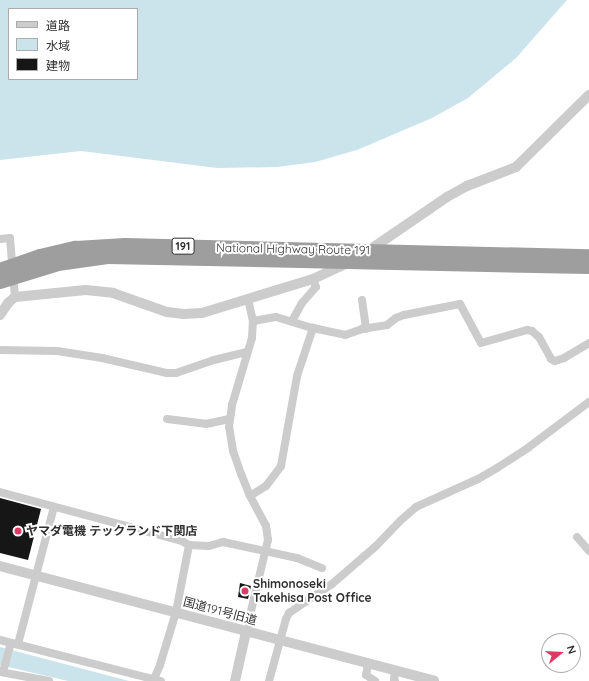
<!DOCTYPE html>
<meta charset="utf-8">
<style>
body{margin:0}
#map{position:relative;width:589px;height:681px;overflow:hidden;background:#fff;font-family:Quicksand,"Noto Sans JP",sans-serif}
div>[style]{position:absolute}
.water>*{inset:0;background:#cbe4eb}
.building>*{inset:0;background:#161616}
.minor>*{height:8px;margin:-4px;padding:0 4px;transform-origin:4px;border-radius:4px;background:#ccc}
.tertiary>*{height:10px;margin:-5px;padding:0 5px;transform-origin:5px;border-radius:5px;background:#ccc}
.trunk>*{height:14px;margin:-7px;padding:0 7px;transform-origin:7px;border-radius:7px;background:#9e9e9e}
.dots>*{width:11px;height:11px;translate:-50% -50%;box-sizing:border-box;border:2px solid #fff;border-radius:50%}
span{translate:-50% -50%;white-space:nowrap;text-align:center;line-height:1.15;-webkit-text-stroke:4px #fff;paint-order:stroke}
.shield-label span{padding:1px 3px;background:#fff;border:1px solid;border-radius:3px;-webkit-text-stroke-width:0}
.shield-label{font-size:11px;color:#2f2f2f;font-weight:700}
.street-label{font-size:12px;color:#2f2f2f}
.poi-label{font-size:12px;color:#2f2f2f;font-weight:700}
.left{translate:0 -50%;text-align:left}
.legend{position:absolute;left:8px;top:8px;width:130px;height:72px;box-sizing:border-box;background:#fff;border:1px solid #acacac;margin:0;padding:5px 7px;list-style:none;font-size:12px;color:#2f2f2f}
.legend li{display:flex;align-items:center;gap:8px;height:20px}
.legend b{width:20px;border:1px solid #acacac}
.north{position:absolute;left:541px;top:633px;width:40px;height:40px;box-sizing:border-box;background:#fff;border:1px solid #acacac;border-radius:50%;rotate:72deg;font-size:11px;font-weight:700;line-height:16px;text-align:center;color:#2f2f2f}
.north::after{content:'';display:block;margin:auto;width:14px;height:18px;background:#de3a64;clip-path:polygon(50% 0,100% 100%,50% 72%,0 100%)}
</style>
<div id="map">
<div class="water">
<div style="clip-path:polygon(evenodd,0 0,567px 0,516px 58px,468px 98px,432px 118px,357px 150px,315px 162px,277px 167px,217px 168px,81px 151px,0 160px,0 0,9px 9px,137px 9px,137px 79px,9px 79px,9px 9px)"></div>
<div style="clip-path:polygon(0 647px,129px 681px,68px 681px,0 665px)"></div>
</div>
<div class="building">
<div style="clip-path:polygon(0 498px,41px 509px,28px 560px,0 553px)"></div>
<div style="clip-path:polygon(240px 583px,251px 586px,248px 599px,238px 597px)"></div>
</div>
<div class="minor">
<div style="left:0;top:239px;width:10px;rotate:-6deg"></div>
<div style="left:10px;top:238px;width:59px;rotate:85.2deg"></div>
<div style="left:362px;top:300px;width:29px;rotate:82deg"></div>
<div style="left:253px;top:321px;width:23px;rotate:-10deg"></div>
<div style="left:276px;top:317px;width:39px;rotate:17deg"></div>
<div style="left:313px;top:328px;width:33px;rotate:12deg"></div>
<div style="left:345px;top:335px;width:18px;rotate:-19deg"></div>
<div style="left:362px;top:329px;width:25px;rotate:-9deg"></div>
<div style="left:387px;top:325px;width:11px;rotate:-38deg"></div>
<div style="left:396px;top:318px;width:9px;rotate:-21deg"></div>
<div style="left:404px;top:315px;width:57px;rotate:-11.1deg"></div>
<div style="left:460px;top:304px;width:44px;rotate:61.7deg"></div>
<div style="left:481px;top:343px;width:48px;rotate:-15.8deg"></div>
<div style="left:527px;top:330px;width:5px;rotate:11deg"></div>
<div style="left:532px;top:331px;width:9px;rotate:41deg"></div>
<div style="left:539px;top:337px;width:25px;rotate:61deg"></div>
<div style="left:551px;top:359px;width:4px;rotate:27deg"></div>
<div style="left:555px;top:361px;width:9px;rotate:-18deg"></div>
<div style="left:564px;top:358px;width:29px;rotate:-31deg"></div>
<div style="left:292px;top:321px;width:21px;rotate:-61deg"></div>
<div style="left:302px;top:303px;width:21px;rotate:-49deg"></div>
<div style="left:316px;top:287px;width:9px;rotate:-111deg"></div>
<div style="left:0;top:350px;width:57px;rotate:1deg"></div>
<div style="left:57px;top:351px;width:46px;rotate:8.8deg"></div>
<div style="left:102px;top:358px;width:67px;rotate:13deg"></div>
<div style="left:167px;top:373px;width:9px"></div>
<div style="left:176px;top:373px;width:40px;rotate:-18.9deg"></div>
<div style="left:214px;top:360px;width:34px;rotate:-14deg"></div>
<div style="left:167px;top:419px;width:39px;rotate:7deg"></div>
<div style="left:206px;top:424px;width:24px;rotate:-12deg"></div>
<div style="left:0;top:492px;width:188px;rotate:15.1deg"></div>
<div style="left:182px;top:541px;width:8px;rotate:30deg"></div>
<div style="left:189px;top:545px;width:20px;rotate:3deg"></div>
<div style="left:209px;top:546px;width:15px;rotate:-16deg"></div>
<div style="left:223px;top:542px;width:76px;rotate:12.2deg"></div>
<div style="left:297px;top:558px;width:27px;rotate:22deg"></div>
<div style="left:250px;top:496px;width:19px;rotate:-32deg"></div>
<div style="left:266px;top:486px;width:25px;rotate:-53deg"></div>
<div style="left:281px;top:466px;width:91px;rotate:-79.9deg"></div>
<div style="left:297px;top:376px;width:51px;rotate:-71.6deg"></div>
<div style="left:577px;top:537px;width:18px;rotate:49deg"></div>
<div style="left:246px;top:632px;width:95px;rotate:-76.6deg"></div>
<div style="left:268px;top:540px;width:14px;rotate:-98deg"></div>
<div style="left:266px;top:526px;width:34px;rotate:-118deg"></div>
<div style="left:250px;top:496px;width:24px;rotate:-112deg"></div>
<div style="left:241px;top:474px;width:24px;rotate:-109deg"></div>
<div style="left:233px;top:451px;width:24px;rotate:-99deg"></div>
<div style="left:229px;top:427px;width:22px;rotate:-82deg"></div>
<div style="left:232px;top:405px;width:70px;rotate:-73.4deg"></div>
<div style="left:252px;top:338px;width:17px;rotate:-87deg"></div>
<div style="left:253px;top:321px;width:23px;rotate:-103deg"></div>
<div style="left:0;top:640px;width:166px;rotate:14.3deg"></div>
<div style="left:18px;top:644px;width:142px;rotate:-75.3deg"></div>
<div style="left:368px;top:663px;width:12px;rotate:99deg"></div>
<div style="left:366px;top:675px;width:11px;rotate:34deg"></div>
<div style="left:0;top:672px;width:50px;rotate:10.4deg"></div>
<div style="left:3px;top:672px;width:27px;rotate:-75deg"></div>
<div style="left:153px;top:681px;width:17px;rotate:-66deg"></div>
<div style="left:160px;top:665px;width:55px;rotate:-73.2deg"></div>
<div style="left:176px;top:612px;width:68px;rotate:-79deg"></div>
<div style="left:269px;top:681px;width:64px;rotate:-74.7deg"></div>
<div style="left:286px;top:619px;width:7px;rotate:-63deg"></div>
<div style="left:289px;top:613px;width:52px;rotate:-34deg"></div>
<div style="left:332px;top:584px;width:58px;rotate:-40.8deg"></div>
<div style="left:376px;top:546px;width:35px;rotate:-46deg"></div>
<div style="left:400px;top:521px;width:21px;rotate:-41deg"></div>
<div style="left:416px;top:507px;width:68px;rotate:-24.3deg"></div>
<div style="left:478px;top:479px;width:22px;rotate:-30deg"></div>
<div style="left:497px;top:468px;width:38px;rotate:-33deg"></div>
<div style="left:529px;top:447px;width:75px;rotate:-36.9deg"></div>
<div style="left:395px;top:681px;width:1px;rotate:-135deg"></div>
<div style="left:394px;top:680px;width:9px;rotate:-84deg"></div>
</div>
<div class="tertiary">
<div style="left:368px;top:251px;width:96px;rotate:-34.4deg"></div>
<div style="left:447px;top:197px;width:23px;rotate:-29deg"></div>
<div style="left:467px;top:186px;width:53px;rotate:-21.2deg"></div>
<div style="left:516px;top:167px;width:103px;rotate:-44.6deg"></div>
<div style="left:0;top:315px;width:14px;rotate:-56deg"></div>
<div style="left:8px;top:303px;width:9px;rotate:-41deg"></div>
<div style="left:15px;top:297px;width:71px;rotate:-5.6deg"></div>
<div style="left:86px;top:290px;width:27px;rotate:6deg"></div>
<div style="left:113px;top:293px;width:57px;rotate:19.4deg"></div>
<div style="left:167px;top:312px;width:17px;rotate:7deg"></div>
<div style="left:184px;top:314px;width:18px;rotate:-3deg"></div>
<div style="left:202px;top:313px;width:116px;rotate:-17deg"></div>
<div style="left:313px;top:279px;width:40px;rotate:-25deg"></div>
<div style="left:0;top:566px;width:449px;rotate:14.8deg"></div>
<div style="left:235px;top:681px;width:50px;rotate:-77.3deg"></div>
</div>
<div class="trunk">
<div style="left:0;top:270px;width:42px;rotate:-19.3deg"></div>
<div style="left:40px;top:256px;width:37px;rotate:-13deg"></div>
<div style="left:76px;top:248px;width:49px;rotate:-3.5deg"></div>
<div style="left:125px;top:245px;width:464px;rotate:1.4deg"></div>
<div style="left:0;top:282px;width:61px;rotate:-17.2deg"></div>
<div style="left:58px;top:264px;width:50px;rotate:-8deg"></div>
<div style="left:108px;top:257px;width:481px;rotate:1.2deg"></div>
</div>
<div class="dots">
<div style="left:18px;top:531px;background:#de3a64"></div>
<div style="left:245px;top:591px;background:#de3a64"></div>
</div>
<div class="shield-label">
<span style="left:183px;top:246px">191</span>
</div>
<div class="street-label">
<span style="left:293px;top:249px;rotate:1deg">National Highway Route 191</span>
<span style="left:220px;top:611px;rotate:15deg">国道191号旧道</span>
</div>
<div class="poi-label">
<span class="left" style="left:26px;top:531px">ヤマダ電機 テックランド下関店</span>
<span class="left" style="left:253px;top:591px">Shimonoseki<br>Takehisa Post Office</span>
</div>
<ul class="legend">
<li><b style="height:5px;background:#ccc"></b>道路</li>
<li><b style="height:11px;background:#cbe4eb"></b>水域</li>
<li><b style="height:11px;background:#161616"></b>建物</li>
</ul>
<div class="north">N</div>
</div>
